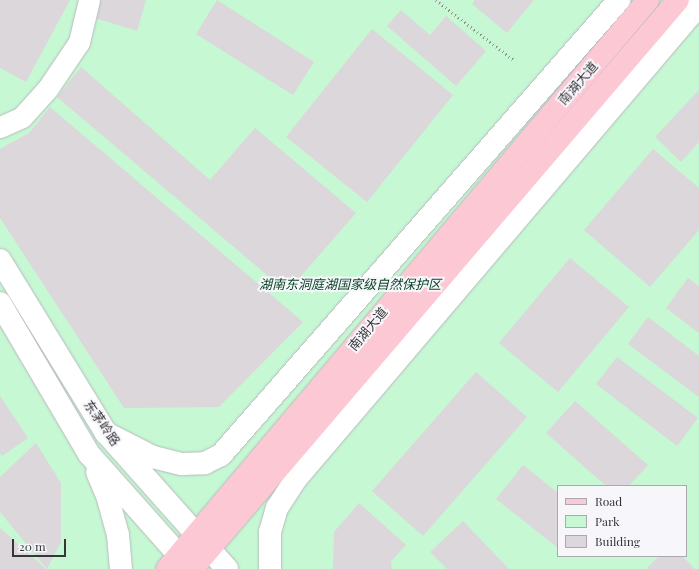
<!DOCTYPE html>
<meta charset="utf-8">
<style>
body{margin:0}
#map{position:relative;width:699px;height:569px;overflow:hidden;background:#f7f6fb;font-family:"Playfair Display","Noto Sans SC",serif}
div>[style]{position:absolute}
.green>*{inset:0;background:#c5f8d3}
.building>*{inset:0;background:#dcd7da}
.path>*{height:2.5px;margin-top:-1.25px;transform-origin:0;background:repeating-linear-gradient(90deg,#909093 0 1px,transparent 0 4px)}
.roads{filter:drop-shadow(0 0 1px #bababe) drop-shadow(0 0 1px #bababe)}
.street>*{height:21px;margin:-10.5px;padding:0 10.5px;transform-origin:10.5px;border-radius:10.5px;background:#fff}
.secondary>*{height:22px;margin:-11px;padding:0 11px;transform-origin:11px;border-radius:11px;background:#fff}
.primary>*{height:22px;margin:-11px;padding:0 11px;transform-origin:11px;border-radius:11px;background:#fcc8d4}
span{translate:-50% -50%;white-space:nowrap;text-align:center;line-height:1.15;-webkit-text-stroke:4px #f7f6fb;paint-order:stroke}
.street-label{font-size:13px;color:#363638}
.park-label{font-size:13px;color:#064524;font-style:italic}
.legend{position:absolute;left:557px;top:485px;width:130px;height:72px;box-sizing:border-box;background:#f7f6fb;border:1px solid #aaa9ad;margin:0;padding:5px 7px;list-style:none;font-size:12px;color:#363638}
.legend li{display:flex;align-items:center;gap:8px;height:20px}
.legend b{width:20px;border:1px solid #aaa9ad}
.scale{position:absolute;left:12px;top:539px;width:54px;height:18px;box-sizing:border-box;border:2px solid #363638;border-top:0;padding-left:5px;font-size:12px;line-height:14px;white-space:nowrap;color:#363638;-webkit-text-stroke:3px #f7f6fb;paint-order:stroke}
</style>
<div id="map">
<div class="green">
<div style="clip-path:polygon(evenodd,0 0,699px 0,699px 569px,0 569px,0 0,558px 486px,686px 486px,686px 556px,558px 556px,558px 486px)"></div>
</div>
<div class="building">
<div style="clip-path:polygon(0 0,70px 0,26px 82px,0 68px)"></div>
<div style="clip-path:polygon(97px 0,146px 0,137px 31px,92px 17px)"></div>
<div style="clip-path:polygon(217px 0,314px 62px,293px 95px,196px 34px)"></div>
<div style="clip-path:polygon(475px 0,534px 0,507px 33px,472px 4px)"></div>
<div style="clip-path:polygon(401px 10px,430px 35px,446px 16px,486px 51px,456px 86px,387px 26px)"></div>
<div style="clip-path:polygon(372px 29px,453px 95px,367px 202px,286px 137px)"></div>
<div style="clip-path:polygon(81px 67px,210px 180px,255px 128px,356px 213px,287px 292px,57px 97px)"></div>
<div style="clip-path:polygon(699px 90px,699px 142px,681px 162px,655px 137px)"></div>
<div style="clip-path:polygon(50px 107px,303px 322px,219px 407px,124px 408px,0 218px,0 149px,29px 133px)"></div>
<div style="clip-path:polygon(653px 149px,699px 188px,699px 230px,650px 287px,584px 230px)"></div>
<div style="clip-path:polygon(570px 258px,629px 307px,558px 392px,499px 343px)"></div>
<div style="clip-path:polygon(688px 278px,699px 286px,699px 333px,666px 308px)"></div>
<div style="clip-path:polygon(648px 317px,699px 356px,699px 397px,628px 344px)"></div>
<div style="clip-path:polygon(617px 357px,698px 418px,677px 446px,596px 384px)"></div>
<div style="clip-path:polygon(476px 372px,527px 417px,423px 536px,372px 491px)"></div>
<div style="clip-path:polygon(0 396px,28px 438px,2px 456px,0 453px)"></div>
<div style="clip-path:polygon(575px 401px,648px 465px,629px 486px,606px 486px,546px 433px)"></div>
<div style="clip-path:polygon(36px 443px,61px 483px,61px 542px,47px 569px,0 512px,0 477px)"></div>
<div style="clip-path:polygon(523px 465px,558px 493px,558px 548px,496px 499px)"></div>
<div style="clip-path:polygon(359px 503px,406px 545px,391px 561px,392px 569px,333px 569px,334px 532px)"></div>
<div style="clip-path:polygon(463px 521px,509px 569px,447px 569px,430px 552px)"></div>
<div style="clip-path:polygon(0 528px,46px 569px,0 569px)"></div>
<div style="clip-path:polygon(659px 556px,682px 556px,695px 569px,649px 569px,647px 568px)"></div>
</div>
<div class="path">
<div style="left:436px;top:0;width:98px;rotate:37.6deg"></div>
</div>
<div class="roads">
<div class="street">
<div style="left:0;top:127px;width:24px;rotate:-24deg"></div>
<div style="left:22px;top:117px;width:39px;rotate:-48deg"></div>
<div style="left:48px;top:88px;width:55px;rotate:-56deg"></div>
<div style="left:79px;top:42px;width:43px;rotate:-76.6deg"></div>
</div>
<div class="secondary">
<div style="left:0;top:260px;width:203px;rotate:58.5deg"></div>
<div style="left:106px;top:433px;width:182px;rotate:48.3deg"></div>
<div style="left:0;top:303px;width:175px;rotate:59.5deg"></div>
<div style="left:89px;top:454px;width:154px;rotate:48.4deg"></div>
<div style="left:106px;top:433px;width:53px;rotate:27.1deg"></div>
<div style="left:153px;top:457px;width:30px;rotate:14deg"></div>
<div style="left:182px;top:464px;width:23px;rotate:-2deg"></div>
<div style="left:205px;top:463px;width:18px;rotate:-27deg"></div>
<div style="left:221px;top:455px;width:605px;rotate:-48.82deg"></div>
<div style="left:97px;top:472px;width:25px;rotate:67deg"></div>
<div style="left:107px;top:495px;width:41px;rotate:74.6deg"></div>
<div style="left:118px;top:535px;width:34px;rotate:85deg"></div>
<div style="left:270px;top:569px;width:37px;rotate:-90deg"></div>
<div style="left:270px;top:532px;width:25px;rotate:-74deg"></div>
<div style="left:277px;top:508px;width:35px;rotate:-57deg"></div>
<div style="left:296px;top:479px;width:622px;rotate:-49.63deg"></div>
</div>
<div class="primary">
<div style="left:167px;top:569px;width:745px;rotate:-49.79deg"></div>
<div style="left:192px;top:569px;width:748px;rotate:-49.5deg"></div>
</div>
</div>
<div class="street-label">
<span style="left:578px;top:83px;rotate:-49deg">南湖大道</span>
<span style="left:368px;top:329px;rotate:-50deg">南湖大道</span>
<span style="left:102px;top:423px;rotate:55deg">东茅岭路</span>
</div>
<div class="park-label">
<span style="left:350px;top:284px">湖南东洞庭湖国家级自然保护区</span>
</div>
<ul class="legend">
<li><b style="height:5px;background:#fcc8d4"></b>Road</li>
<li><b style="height:11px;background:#c5f8d3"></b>Park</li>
<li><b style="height:11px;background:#dcd7da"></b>Building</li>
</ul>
<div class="scale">20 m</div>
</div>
